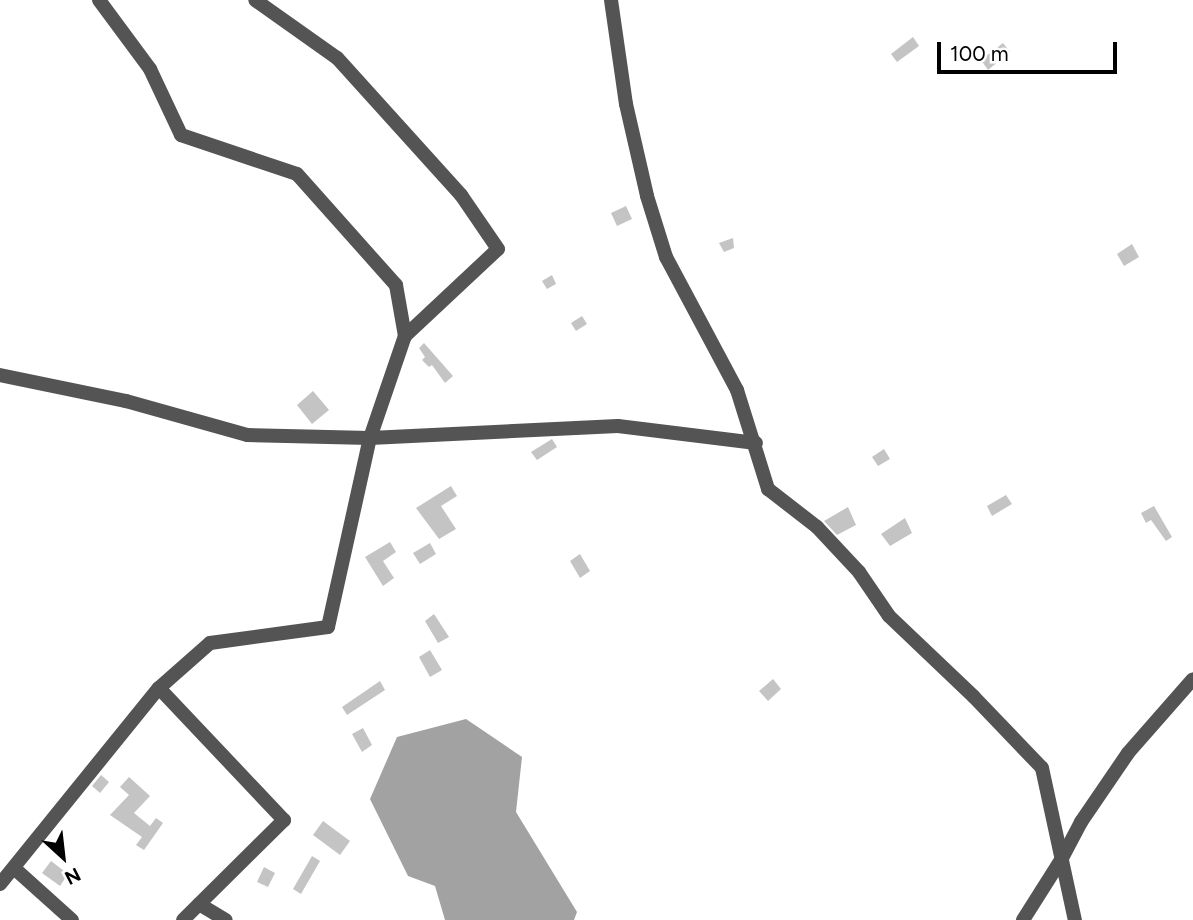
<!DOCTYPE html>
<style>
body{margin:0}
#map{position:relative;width:1193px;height:920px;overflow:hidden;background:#fff;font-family:Figtree,sans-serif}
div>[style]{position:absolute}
.water>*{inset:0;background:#a2a2a2}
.building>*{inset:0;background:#c4c4c4}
.street>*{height:14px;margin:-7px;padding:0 7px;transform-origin:7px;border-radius:7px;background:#545454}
span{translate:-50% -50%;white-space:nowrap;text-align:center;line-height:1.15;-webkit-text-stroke:5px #fff;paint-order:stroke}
.north{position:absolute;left:28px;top:822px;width:70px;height:70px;-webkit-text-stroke:5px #fff;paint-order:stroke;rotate:153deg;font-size:19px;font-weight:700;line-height:28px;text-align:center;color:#000}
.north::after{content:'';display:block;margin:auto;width:24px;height:32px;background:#000;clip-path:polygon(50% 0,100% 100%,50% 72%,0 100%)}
.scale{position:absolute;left:937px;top:42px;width:180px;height:32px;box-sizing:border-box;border:4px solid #000;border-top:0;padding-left:9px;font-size:21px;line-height:24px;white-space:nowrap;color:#000;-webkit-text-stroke:5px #fff;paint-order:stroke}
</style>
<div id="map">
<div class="water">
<div style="clip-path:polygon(466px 719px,522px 757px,516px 812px,577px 912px,574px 920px,445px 920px,435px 886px,408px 876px,370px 799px,397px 737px)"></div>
</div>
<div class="building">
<div style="clip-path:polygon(913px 37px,919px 46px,897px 62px,891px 54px)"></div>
<div style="clip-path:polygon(1003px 43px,1010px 52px,988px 70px,981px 60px)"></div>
<div style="clip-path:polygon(626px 206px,632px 219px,617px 226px,611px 213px)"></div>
<div style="clip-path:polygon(733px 238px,734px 248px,724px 252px,719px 243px)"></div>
<div style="clip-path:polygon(1132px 244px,1139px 257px,1124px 266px,1117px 254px)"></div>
<div style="clip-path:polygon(552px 275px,556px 284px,547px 289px,542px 281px)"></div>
<div style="clip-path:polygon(582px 316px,587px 324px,576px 331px,571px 323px)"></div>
<div style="clip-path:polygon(424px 343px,453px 376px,445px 383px,432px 365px,429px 367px,422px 360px,425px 357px,419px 348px)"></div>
<div style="clip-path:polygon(313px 391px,329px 410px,312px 424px,297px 405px)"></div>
<div style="clip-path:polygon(552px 439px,557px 447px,537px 460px,531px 452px)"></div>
<div style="clip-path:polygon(884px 449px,890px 459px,878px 466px,872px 457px)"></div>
<div style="clip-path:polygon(451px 486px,457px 496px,441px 506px,456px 529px,439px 539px,416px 508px)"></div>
<div style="clip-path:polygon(1006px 495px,1012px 504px,992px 516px,987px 506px)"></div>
<div style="clip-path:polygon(1154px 506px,1172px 537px,1166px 541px,1151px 520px,1146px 523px,1141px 513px)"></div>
<div style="clip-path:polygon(848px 507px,856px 525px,837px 535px,824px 521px)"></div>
<div style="clip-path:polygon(905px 518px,912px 533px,890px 546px,881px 534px)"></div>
<div style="clip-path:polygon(390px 542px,396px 552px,383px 561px,394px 578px,383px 586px,365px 557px)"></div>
<div style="clip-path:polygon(430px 543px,436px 554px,420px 564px,413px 553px)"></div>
<div style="clip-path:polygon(580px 554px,590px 571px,580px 578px,570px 561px)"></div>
<div style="clip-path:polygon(434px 614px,449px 637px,438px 643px,425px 621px)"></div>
<div style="clip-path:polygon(430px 650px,442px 670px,430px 677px,419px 657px)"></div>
<div style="clip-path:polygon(773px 679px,781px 689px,768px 701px,759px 691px)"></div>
<div style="clip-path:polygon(380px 681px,385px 690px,347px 715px,342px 707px)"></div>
<div style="clip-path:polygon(363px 728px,372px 745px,362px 752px,352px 734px)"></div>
<div style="clip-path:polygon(101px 775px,109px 782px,100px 793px,92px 786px)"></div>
<div style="clip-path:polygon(129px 777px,150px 796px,134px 813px,150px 826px,156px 818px,163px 823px,144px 850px,136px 845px,142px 837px,110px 815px,129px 795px,120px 787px)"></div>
<div style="clip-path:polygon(323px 821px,350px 841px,340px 855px,313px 835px)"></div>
<div style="clip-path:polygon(312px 856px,320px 861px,301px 894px,293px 889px)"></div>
<div style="clip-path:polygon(51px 861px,68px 874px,60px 886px,42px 873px)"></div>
<div style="clip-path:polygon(264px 867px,275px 873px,268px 887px,257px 882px)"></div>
</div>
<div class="street">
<div style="left:99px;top:0;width:86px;rotate:53.5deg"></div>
<div style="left:150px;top:69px;width:73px;rotate:64.8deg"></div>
<div style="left:181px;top:135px;width:122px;rotate:18.6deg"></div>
<div style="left:297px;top:174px;width:149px;rotate:48.3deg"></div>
<div style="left:396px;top:285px;width:52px;rotate:80deg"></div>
<div style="left:611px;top:0;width:105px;rotate:81.8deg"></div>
<div style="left:626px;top:104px;width:94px;rotate:77.1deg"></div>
<div style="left:647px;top:196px;width:64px;rotate:72.7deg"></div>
<div style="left:666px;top:257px;width:151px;rotate:61.9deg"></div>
<div style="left:737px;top:390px;width:104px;rotate:72.6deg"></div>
<div style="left:768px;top:489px;width:62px;rotate:37.8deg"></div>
<div style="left:817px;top:527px;width:62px;rotate:47deg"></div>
<div style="left:859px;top:572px;width:53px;rotate:55.7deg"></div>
<div style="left:889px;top:616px;width:117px;rotate:43.6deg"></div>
<div style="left:974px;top:697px;width:98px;rotate:46.2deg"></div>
<div style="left:1042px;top:768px;width:156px;rotate:77.8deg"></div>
<div style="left:0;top:375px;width:129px;rotate:11.7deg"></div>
<div style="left:126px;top:401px;width:126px;rotate:15.7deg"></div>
<div style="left:247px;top:435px;width:123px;rotate:1.4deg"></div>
<div style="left:370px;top:438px;width:248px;rotate:-2.8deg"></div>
<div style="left:618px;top:426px;width:139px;rotate:7deg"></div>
<div style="left:159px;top:688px;width:182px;rotate:46.6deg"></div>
<div style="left:284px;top:820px;width:142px;rotate:135.3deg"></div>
<div style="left:14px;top:868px;width:78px;rotate:41.9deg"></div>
<div style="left:0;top:884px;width:252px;rotate:-51deg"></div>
<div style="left:159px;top:688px;width:68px;rotate:-41.4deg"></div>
<div style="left:210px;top:643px;width:119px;rotate:-7.7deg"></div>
<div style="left:328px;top:627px;width:194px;rotate:-77.5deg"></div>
<div style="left:370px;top:438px;width:108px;rotate:-71.1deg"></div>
<div style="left:405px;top:336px;width:127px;rotate:-43.1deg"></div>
<div style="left:498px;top:249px;width:65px;rotate:-124.4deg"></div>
<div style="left:461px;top:195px;width:185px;rotate:-132.1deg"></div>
<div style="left:337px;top:58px;width:100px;rotate:-144.7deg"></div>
<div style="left:199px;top:904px;width:31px;rotate:31deg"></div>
<div style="left:1023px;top:920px;width:71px;rotate:-57.7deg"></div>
<div style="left:1061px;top:860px;width:43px;rotate:-62.2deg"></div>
<div style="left:1081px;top:822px;width:83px;rotate:-55.7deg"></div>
<div style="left:1128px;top:753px;width:98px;rotate:-48.7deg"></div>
</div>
<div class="north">N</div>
<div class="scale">100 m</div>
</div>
